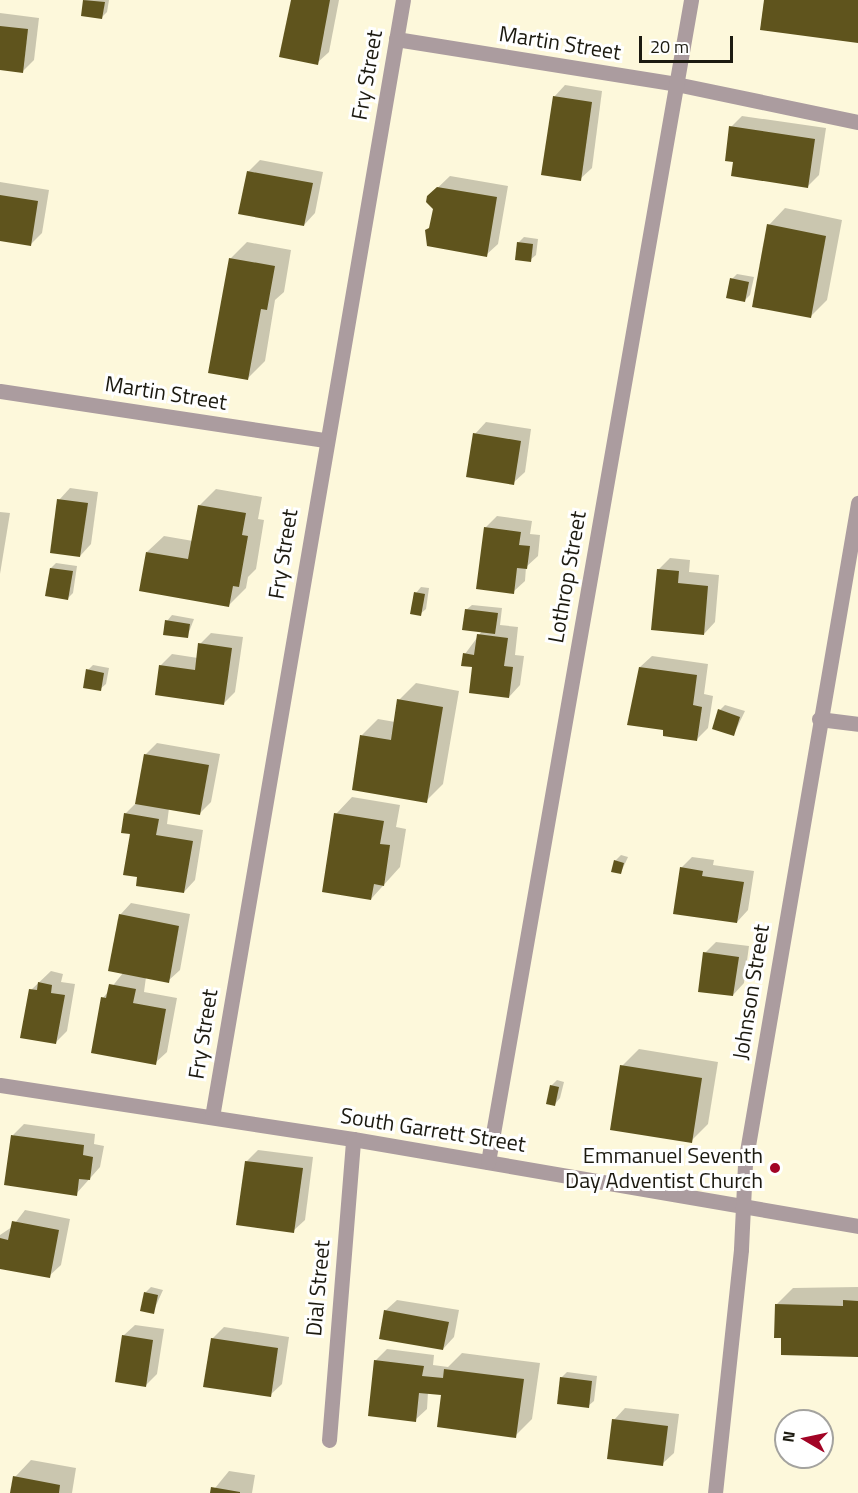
<!DOCTYPE html>
<style>
body{margin:0}
#map{position:relative;width:858px;height:1493px;overflow:hidden;background:#fdf8db;font-family:"Titillium Web",sans-serif}
div>[style]{position:absolute}
.shadow>*{inset:0;background:#0003}
.building>*{inset:0;background:#5f541d}
.minor>*{height:15px;margin:-7.5px;padding:0 7.5px;transform-origin:7.5px;border-radius:7.5px;background:#ab9c9f}
.dots>*{width:16px;height:16px;translate:-50% -50%;box-sizing:border-box;border:3px solid #fff;border-radius:50%}
span{translate:-50% -50%;white-space:nowrap;text-align:center;line-height:1.15;-webkit-text-stroke:6px #fff;paint-order:stroke}
.street-label{font-size:22px;color:#1c1a10}
.poi-label{font-size:22px;color:#1c1a10}
.right{translate:-100% -50%;text-align:right}
.north{position:absolute;left:774px;top:1409px;width:60px;height:60px;box-sizing:border-box;background:#fff;border:2px solid #a4a39f;border-radius:50%;rotate:279deg;font-size:16px;font-weight:700;line-height:24px;text-align:center;color:#1c1a10}
.north::after{content:'';display:block;margin:auto;width:21px;height:27px;background:#a20425;clip-path:polygon(50% 0,100% 100%,50% 72%,0 100%)}
.scale{position:absolute;left:639px;top:36px;width:94px;height:27px;box-sizing:border-box;border:3px solid #1c1a10;border-top:0;padding-left:8px;font-size:18px;line-height:21px;white-space:nowrap;color:#1c1a10;-webkit-text-stroke:4px #fff;paint-order:stroke}
</style>
<div id="map">
<div class="shadow">
<div style="clip-path:polygon(85px 0,109px 0,107px 12px,102px 17px,82px 14px)"></div>
<div style="clip-path:polygon(292px 0,339px 0,329px 52px,317px 63px)"></div>
<div style="clip-path:polygon(0 13px,39px 18px,34px 60px,23px 71px,0 68px)"></div>
<div style="clip-path:polygon(565px 85px,602px 91px,592px 168px,580px 179px,554px 97px)"></div>
<div style="clip-path:polygon(742px 116px,826px 128px,819px 175px,808px 186px,735px 161px,731px 127px)"></div>
<div style="clip-path:polygon(260px 160px,323px 172px,315px 213px,304px 225px,248px 172px)"></div>
<div style="clip-path:polygon(450px 176px,508px 186px,498px 244px,486px 255px,431px 227px,435px 209px,428px 197px)"></div>
<div style="clip-path:polygon(0 182px,49px 190px,42px 233px,30px 245px,0 240px)"></div>
<div style="clip-path:polygon(785px 208px,842px 220px,827px 300px,810px 317px,769px 225px)"></div>
<div style="clip-path:polygon(524px 237px,538px 239px,536px 255px,530px 260px,518px 243px)"></div>
<div style="clip-path:polygon(247px 242px,291px 250px,284px 292px,275px 300px,265px 361px,248px 378px,230px 259px)"></div>
<div style="clip-path:polygon(737px 274px,754px 277px,750px 295px,745px 300px,732px 279px)"></div>
<div style="clip-path:polygon(486px 422px,531px 429px,525px 472px,513px 483px,475px 434px)"></div>
<div style="clip-path:polygon(70px 488px,98px 492px,91px 544px,80px 556px,59px 500px)"></div>
<div style="clip-path:polygon(216px 489px,262px 497px,258px 519px,264px 520px,256px 569px,248px 577px,246px 588px,229px 605px,147px 552px,164px 536px,193px 541px,199px 506px)"></div>
<div style="clip-path:polygon(0 512px,10px 513px,0 574px)"></div>
<div style="clip-path:polygon(497px 516px,532px 521px,530px 534px,540px 535px,538px 556px,526px 567px,525px 581px,513px 592px,485px 528px)"></div>
<div style="clip-path:polygon(670px 558px,690px 560px,689px 572px,719px 575px,715px 622px,704px 634px,658px 570px)"></div>
<div style="clip-path:polygon(56px 563px,77px 566px,73px 593px,68px 598px,51px 568px)"></div>
<div style="clip-path:polygon(421px 587px,429px 588px,426px 609px,420px 614px,416px 593px)"></div>
<div style="clip-path:polygon(472px 605px,502px 608px,500px 625px,518px 627px,515px 655px,524px 656px,520px 685px,509px 697px,465px 654px,482px 631px,466px 610px)"></div>
<div style="clip-path:polygon(172px 615px,194px 619px,187px 637px,167px 621px)"></div>
<div style="clip-path:polygon(211px 633px,243px 637px,235px 692px,223px 704px,160px 666px,172px 654px,198px 658px,200px 644px)"></div>
<div style="clip-path:polygon(652px 656px,708px 664px,704px 694px,713px 696px,708px 728px,697px 739px,665px 729px,640px 667px)"></div>
<div style="clip-path:polygon(93px 665px,109px 668px,106px 684px,100px 689px,88px 670px)"></div>
<div style="clip-path:polygon(416px 683px,459px 691px,443px 784px,426px 801px,362px 735px,378px 719px,395px 722px,399px 700px)"></div>
<div style="clip-path:polygon(725px 705px,745px 711px,734px 734px,720px 710px)"></div>
<div style="clip-path:polygon(157px 743px,220px 754px,211px 802px,199px 814px,169px 808px,167px 824px,203px 830px,195px 880px,184px 892px,139px 876px,125px 814px,137px 802px,146px 754px)"></div>
<div style="clip-path:polygon(352px 797px,400px 805px,396px 827px,406px 829px,400px 867px,371px 899px,336px 814px)"></div>
<div style="clip-path:polygon(621px 855px,628px 857px,621px 872px,615px 861px)"></div>
<div style="clip-path:polygon(692px 857px,714px 860px,713px 865px,754px 871px,748px 910px,737px 922px,681px 868px)"></div>
<div style="clip-path:polygon(131px 903px,190px 914px,180px 970px,168px 981px,146px 977px,144px 992px,177px 998px,167px 1052px,155px 1063px,103px 998px,123px 973px,120px 915px)"></div>
<div style="clip-path:polygon(716px 942px,749px 946px,744px 983px,733px 995px,705px 953px)"></div>
<div style="clip-path:polygon(51px 971px,63px 974px,61px 982px,75px 984px,67px 1031px,56px 1042px,31px 990px)"></div>
<div style="clip-path:polygon(639px 1049px,718px 1062px,708px 1124px,691px 1141px,622px 1066px)"></div>
<div style="clip-path:polygon(557px 1080px,564px 1082px,560px 1098px,555px 1104px,551px 1086px)"></div>
<div style="clip-path:polygon(24px 1124px,95px 1134px,94px 1144px,104px 1146px,100px 1167px,76px 1194px,13px 1135px)"></div>
<div style="clip-path:polygon(258px 1150px,313px 1157px,305px 1220px,293px 1231px,246px 1162px)"></div>
<div style="clip-path:polygon(25px 1210px,70px 1219px,61px 1265px,49px 1276px,0 1268px,0 1235px,12px 1227px)"></div>
<div style="clip-path:polygon(151px 1287px,163px 1290px,153px 1312px,145px 1293px)"></div>
<div style="clip-path:polygon(858px 1287px,858px 1355px,783px 1337px,776px 1305px,793px 1288px)"></div>
<div style="clip-path:polygon(397px 1300px,459px 1310px,454px 1337px,443px 1349px,385px 1311px)"></div>
<div style="clip-path:polygon(135px 1325px,164px 1329px,157px 1374px,146px 1385px,123px 1336px)"></div>
<div style="clip-path:polygon(224px 1327px,289px 1337px,282px 1384px,270px 1395px,212px 1339px)"></div>
<div style="clip-path:polygon(387px 1349px,434px 1355px,433px 1365px,448px 1367px,462px 1353px,540px 1363px,532px 1419px,515px 1436px,443px 1391px,428px 1392px,427px 1409px,415px 1420px,375px 1361px)"></div>
<div style="clip-path:polygon(567px 1372px,597px 1376px,594px 1401px,588px 1406px,561px 1378px)"></div>
<div style="clip-path:polygon(625px 1408px,679px 1414px,674px 1453px,662px 1464px,614px 1420px)"></div>
<div style="clip-path:polygon(31px 1460px,76px 1468px,72px 1493px,12px 1493px,15px 1477px)"></div>
<div style="clip-path:polygon(229px 1471px,255px 1475px,252px 1493px,211px 1493px)"></div>
</div>
<div class="building">
<div style="clip-path:polygon(83px 0,105px 2px,102px 19px,81px 16px)"></div>
<div style="clip-path:polygon(291px 0,330px 0,318px 65px,279px 57px)"></div>
<div style="clip-path:polygon(764px 0,858px 0,858px 43px,760px 30px)"></div>
<div style="clip-path:polygon(0 26px,28px 29px,23px 73px,0 70px)"></div>
<div style="clip-path:polygon(553px 96px,592px 102px,581px 181px,541px 175px)"></div>
<div style="clip-path:polygon(729px 126px,815px 139px,808px 188px,731px 176px,733px 162px,725px 161px)"></div>
<div style="clip-path:polygon(247px 171px,313px 183px,304px 226px,238px 214px)"></div>
<div style="clip-path:polygon(437px 187px,497px 197px,487px 257px,427px 246px,425px 230px,429px 228px,433px 209px,426px 202px,427px 196px)"></div>
<div style="clip-path:polygon(0 195px,38px 201px,31px 246px,0 241px)"></div>
<div style="clip-path:polygon(767px 224px,826px 236px,811px 318px,752px 307px)"></div>
<div style="clip-path:polygon(517px 242px,533px 244px,531px 262px,515px 260px)"></div>
<div style="clip-path:polygon(229px 258px,275px 266px,267px 310px,261px 309px,248px 380px,208px 373px)"></div>
<div style="clip-path:polygon(730px 278px,749px 282px,745px 302px,726px 298px)"></div>
<div style="clip-path:polygon(473px 433px,521px 441px,514px 485px,466px 477px)"></div>
<div style="clip-path:polygon(57px 499px,88px 503px,80px 557px,50px 553px)"></div>
<div style="clip-path:polygon(198px 505px,246px 513px,242px 535px,248px 536px,239px 587px,233px 586px,229px 607px,139px 591px,146px 552px,188px 559px)"></div>
<div style="clip-path:polygon(484px 527px,521px 532px,519px 545px,530px 546px,527px 569px,517px 568px,514px 594px,476px 589px)"></div>
<div style="clip-path:polygon(50px 568px,73px 571px,68px 600px,45px 596px)"></div>
<div style="clip-path:polygon(657px 569px,679px 571px,678px 583px,708px 586px,704px 635px,651px 630px)"></div>
<div style="clip-path:polygon(414px 592px,425px 594px,421px 616px,410px 614px)"></div>
<div style="clip-path:polygon(465px 609px,498px 613px,495px 634px,462px 630px)"></div>
<div style="clip-path:polygon(165px 620px,190px 624px,188px 638px,163px 635px)"></div>
<div style="clip-path:polygon(477px 634px,508px 638px,504px 666px,513px 667px,509px 698px,469px 693px,472px 667px,461px 666px,463px 653px,474px 655px)"></div>
<div style="clip-path:polygon(198px 643px,232px 648px,224px 705px,155px 695px,159px 665px,195px 670px)"></div>
<div style="clip-path:polygon(639px 667px,697px 675px,693px 705px,702px 707px,697px 741px,663px 736px,663px 730px,627px 725px)"></div>
<div style="clip-path:polygon(86px 669px,104px 673px,101px 691px,83px 688px)"></div>
<div style="clip-path:polygon(397px 699px,443px 707px,427px 803px,352px 790px,360px 735px,391px 740px)"></div>
<div style="clip-path:polygon(718px 709px,740px 717px,734px 736px,712px 729px)"></div>
<div style="clip-path:polygon(144px 754px,209px 765px,200px 815px,135px 804px)"></div>
<div style="clip-path:polygon(124px 813px,159px 819px,156px 835px,193px 841px,184px 893px,136px 886px,137px 877px,123px 875px,130px 834px,121px 833px)"></div>
<div style="clip-path:polygon(334px 813px,384px 821px,380px 844px,390px 845px,384px 886px,374px 884px,371px 900px,322px 892px)"></div>
<div style="clip-path:polygon(614px 860px,624px 863px,621px 874px,611px 872px)"></div>
<div style="clip-path:polygon(680px 867px,703px 871px,702px 876px,744px 882px,737px 923px,673px 914px)"></div>
<div style="clip-path:polygon(119px 914px,179px 926px,169px 983px,108px 971px)"></div>
<div style="clip-path:polygon(703px 952px,739px 957px,733px 996px,698px 992px)"></div>
<div style="clip-path:polygon(38px 982px,52px 985px,51px 993px,65px 995px,56px 1044px,20px 1038px,29px 989px,37px 990px)"></div>
<div style="clip-path:polygon(109px 984px,136px 989px,133px 1003px,166px 1009px,156px 1065px,91px 1053px,101px 997px,106px 998px)"></div>
<div style="clip-path:polygon(620px 1065px,702px 1078px,692px 1143px,610px 1130px)"></div>
<div style="clip-path:polygon(550px 1085px,559px 1087px,555px 1106px,546px 1104px)"></div>
<div style="clip-path:polygon(11px 1135px,84px 1145px,83px 1155px,93px 1157px,90px 1180px,79px 1179px,77px 1196px,4px 1185px)"></div>
<div style="clip-path:polygon(245px 1161px,303px 1168px,294px 1233px,236px 1225px)"></div>
<div style="clip-path:polygon(12px 1221px,59px 1230px,50px 1278px,0 1269px,0 1238px,8px 1240px)"></div>
<div style="clip-path:polygon(144px 1292px,158px 1295px,154px 1314px,140px 1311px)"></div>
<div style="clip-path:polygon(843px 1300px,858px 1301px,858px 1357px,781px 1355px,781px 1338px,774px 1338px,775px 1304px,843px 1306px)"></div>
<div style="clip-path:polygon(384px 1310px,449px 1322px,443px 1350px,379px 1339px)"></div>
<div style="clip-path:polygon(122px 1335px,153px 1340px,146px 1387px,115px 1382px)"></div>
<div style="clip-path:polygon(211px 1338px,278px 1348px,271px 1397px,203px 1387px)"></div>
<div style="clip-path:polygon(374px 1360px,424px 1366px,422px 1376px,443px 1378px,444px 1369px,524px 1379px,516px 1438px,437px 1427px,441px 1395px,419px 1393px,416px 1422px,368px 1416px)"></div>
<div style="clip-path:polygon(560px 1377px,592px 1381px,589px 1408px,557px 1404px)"></div>
<div style="clip-path:polygon(612px 1419px,668px 1426px,663px 1466px,607px 1459px)"></div>
<div style="clip-path:polygon(13px 1476px,60px 1485px,59px 1493px,10px 1493px)"></div>
<div style="clip-path:polygon(211px 1487px,240px 1492px,240px 1493px,210px 1493px)"></div>
</div>
<div class="minor">
<div style="left:396px;top:39px;width:284px;rotate:9.1deg"></div>
<div style="left:676px;top:84px;width:186px;rotate:11.8deg"></div>
<div style="left:0;top:391px;width:329px;rotate:8.6deg"></div>
<div style="left:819px;top:719px;width:39px;rotate:7deg"></div>
<div style="left:0;top:1085px;width:357px;rotate:8.7deg"></div>
<div style="left:353px;top:1139px;width:512px;rotate:9.77deg"></div>
<div style="left:212px;top:1117px;width:1133px;rotate:-80.3deg"></div>
<div style="left:488px;top:1162px;width:1180px;rotate:-80.09deg"></div>
<div style="left:329px;top:1440px;width:302px;rotate:-85.4deg"></div>
<div style="left:715px;top:1493px;width:245px;rotate:-83.9deg"></div>
<div style="left:741px;top:1249px;width:86px;rotate:-87.3deg"></div>
<div style="left:745px;top:1163px;width:670px;rotate:-80.28deg"></div>
</div>
<div class="dots">
<div style="left:775px;top:1168px;background:#a20425"></div>
</div>
<div class="street-label">
<span style="left:560px;top:43px;rotate:9deg">Martin Street</span>
<span style="left:367px;top:75px;rotate:-80deg">Fry Street</span>
<span style="left:166px;top:393px;rotate:9deg">Martin Street</span>
<span style="left:283px;top:554px;rotate:-81deg">Fry Street</span>
<span style="left:567px;top:577px;rotate:-80deg">Lothrop Street</span>
<span style="left:751px;top:992px;rotate:-81deg">Johnson Street</span>
<span style="left:203px;top:1034px;rotate:-81deg">Fry Street</span>
<span style="left:433px;top:1130px;rotate:9deg">South Garrett Street</span>
<span style="left:318px;top:1288px;rotate:-85deg">Dial Street</span>
</div>
<div class="poi-label">
<span class="right" style="left:763px;top:1168px">Emmanuel Seventh<br>Day Adventist Church</span>
</div>
<div class="north">N</div>
<div class="scale">20 m</div>
</div>
